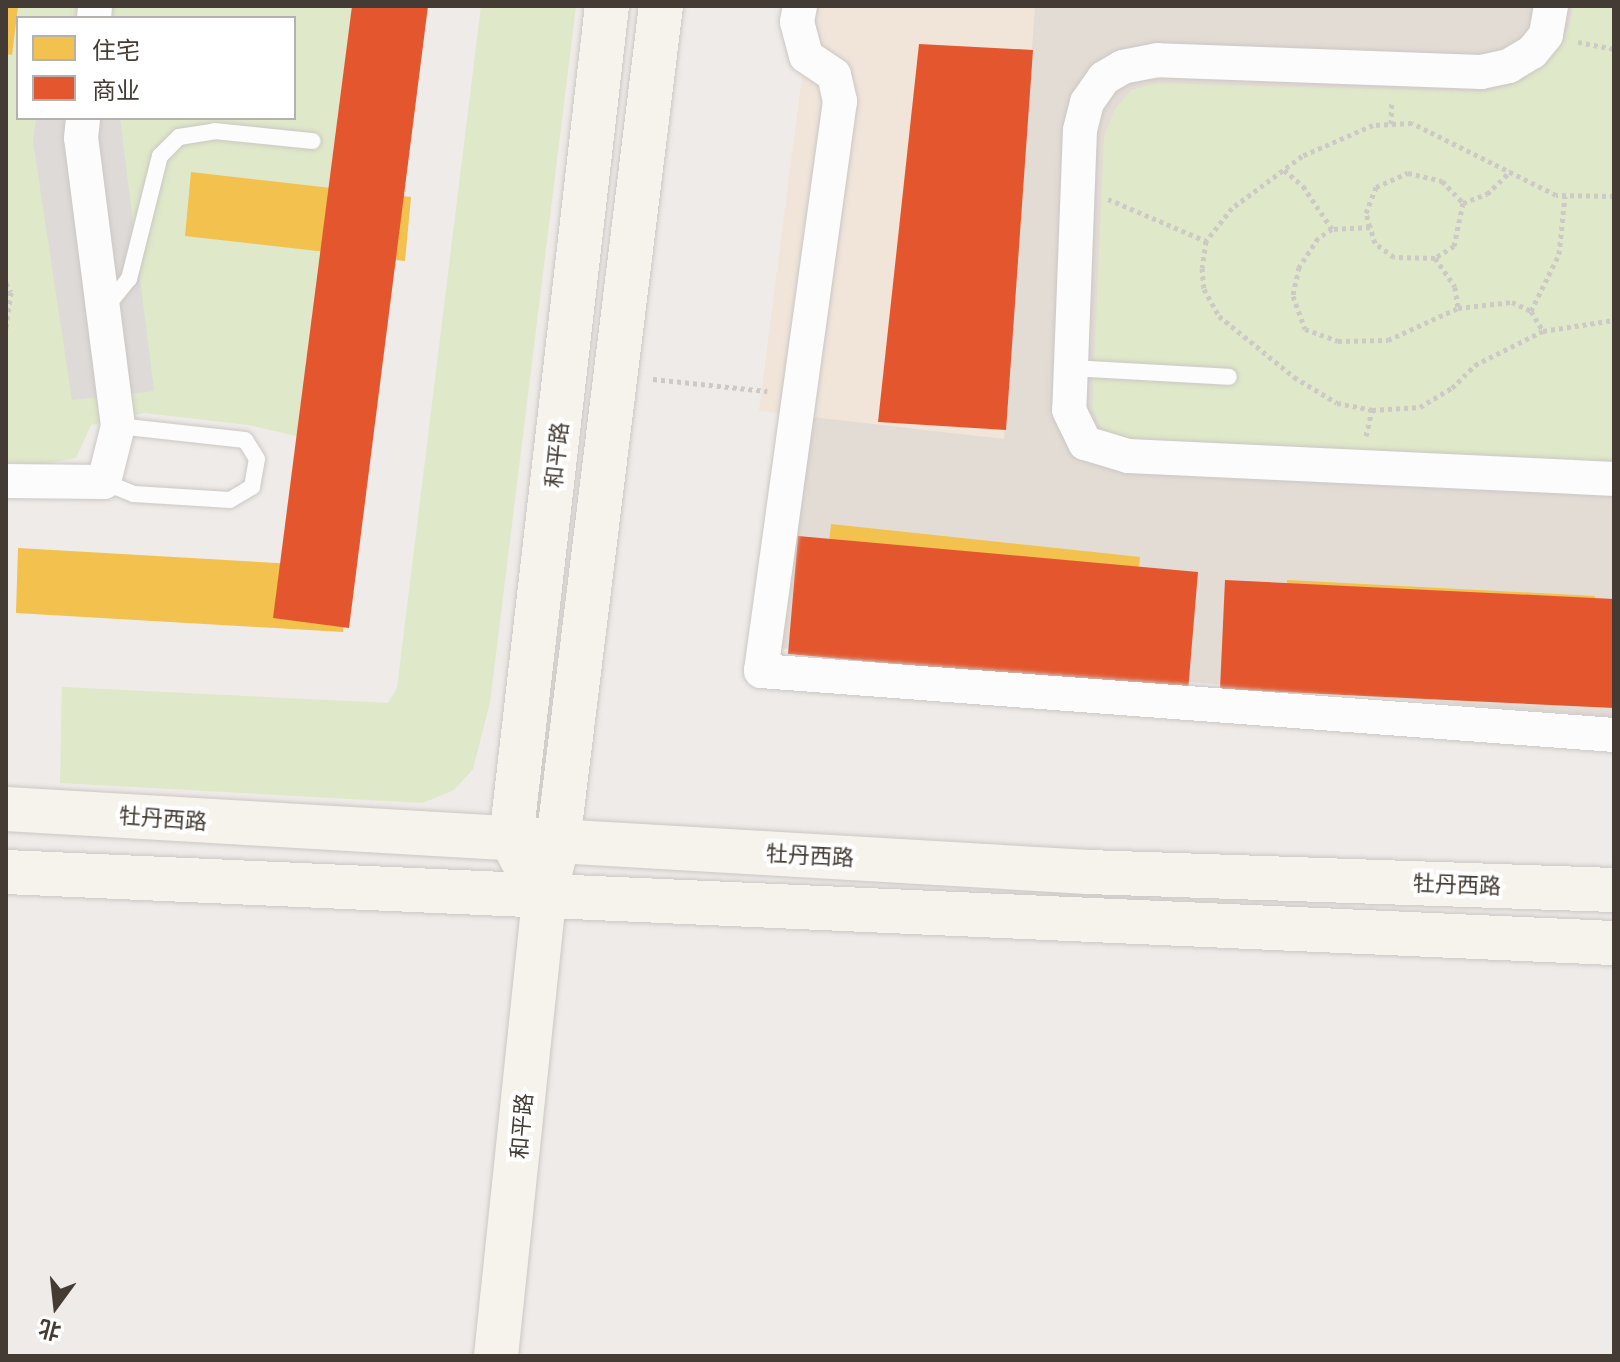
<!DOCTYPE html>
<meta charset="utf-8">
<style>
body{margin:0}
#map{position:relative;width:1620px;height:1362px;overflow:hidden;background:#eeebe8;font-family:Rubik,"Noto Sans SC",sans-serif}
div>[style]{position:absolute}
.residential>*{inset:0;background:#e3dcd5}
.commercial>*{inset:0;background:#f1e5da}
.green>*{inset:0;background:#dfe8c8}
.parking>*{inset:0;background:#dddad8}
.homes>*{inset:0;background:#f2c14e}
.shops>*{inset:0;background:#e4572e}
.path>*{height:5px;margin-top:-2.5px;transform-origin:0;background:repeating-linear-gradient(90deg,#cdcac6 0 4px,transparent 0 8px)}
.roads{filter:drop-shadow(0 0 2px #cbc7c4) drop-shadow(0 0 2px #cbc7c4)}
.lane>*{height:16px;margin:-8px;padding:0 8px;transform-origin:8px;border-radius:8px;background:#fcfcfc}
.street>*{height:34px;margin:-17px;padding:0 17px;transform-origin:17px;border-radius:17px;background:#fcfcfc}
.secondary>*{height:44px;margin:-22px;padding:0 22px;transform-origin:22px;border-radius:22px;background:#f6f3ed}
span{translate:-50% -50%;white-space:nowrap;text-align:center;line-height:1.15;-webkit-text-stroke:8px #fff;paint-order:stroke}
.street-label{font-size:22px;color:#443c34}
.frame{position:absolute;inset:0;border:8px solid #443c34;pointer-events:none}
.legend{position:absolute;left:16px;top:16px;width:280px;height:104px;box-sizing:border-box;background:#fff;border:2px solid #b4b1ae;margin:0;padding:10px 14px;list-style:none;font-size:24px;color:#443c34}
.legend li{display:flex;align-items:center;gap:16px;height:40px}
.legend b{width:40px;border:2px solid #b4b1ae}
.north{position:absolute;left:16px;top:1266px;width:80px;height:80px;-webkit-text-stroke:6px #fff;paint-order:stroke;rotate:195deg;font-size:22px;font-weight:700;line-height:32px;text-align:center;color:#443c34}
.north::after{content:'';display:block;margin:auto;width:28px;height:36px;background:#443c34;clip-path:polygon(50% 0,100% 100%,50% 72%,0 100%)}
</style>
<div id="map">
<div class="residential">
<div style="clip-path:polygon(851px 6px,1614px 6px,1614px 717px,778px 648px)"></div>
</div>
<div class="commercial">
<div style="clip-path:polygon(811px 6px,1035px 6px,1004px 439px,759px 411px)"></div>
</div>
<div class="green">
<div style="clip-path:polygon(evenodd,6px 6px,376px 6px,318px 441px,248px 425px,144px 413px,91px 425px,76px 458px,36px 465px,6px 462px,6px 6px,18px 18px,294px 18px,294px 118px,18px 118px,18px 18px)"></div>
<div style="clip-path:polygon(481px 6px,576px 6px,490px 702px,473px 769px,454px 790px,423px 803px,60px 783px,62px 687px,388px 703px,397px 688px)"></div>
<div style="clip-path:polygon(1573px 6px,1614px 6px,1614px 468px,1117px 444px,1101px 428px,1092px 409px,1104px 136px,1115px 109px,1131px 90px,1156px 83px,1484px 92px,1519px 83px,1551px 57px,1568px 30px)"></div>
</div>
<div class="parking">
<div style="clip-path:polygon(36px 118px,120px 118px,154px 391px,72px 400px,33px 141px)"></div>
</div>
<div class="homes">
<div style="clip-path:polygon(6px 6px,18px 6px,12px 55px,6px 54px)"></div>
<div style="clip-path:polygon(191px 172px,411px 197px,405px 261px,185px 236px)"></div>
<div style="clip-path:polygon(831px 524px,1140px 557px,1132px 643px,822px 610px)"></div>
<div style="clip-path:polygon(18px 548px,346px 567px,343px 632px,16px 613px)"></div>
<div style="clip-path:polygon(1287px 580px,1595px 596px,1591px 682px,1283px 666px)"></div>
</div>
<div class="shops">
<div style="clip-path:polygon(352px 6px,428px 6px,349px 628px,273px 618px)"></div>
<div style="clip-path:polygon(919px 44px,1033px 50px,1006px 430px,878px 422px)"></div>
<div style="clip-path:polygon(798px 536px,1198px 572px,1188px 691px,788px 654px)"></div>
<div style="clip-path:polygon(1225px 580px,1614px 599px,1614px 708px,1220px 689px)"></div>
</div>
<div class="path">
<div style="left:1578px;top:42px;width:37px;rotate:11deg"></div>
<div style="left:1391px;top:124px;width:23px;rotate:-88deg"></div>
<div style="left:1284px;top:170px;width:25px;rotate:40deg"></div>
<div style="left:1303px;top:186px;width:52px;rotate:56deg"></div>
<div style="left:1408px;top:173px;width:35px;rotate:13deg"></div>
<div style="left:1442px;top:181px;width:30px;rotate:46deg"></div>
<div style="left:1463px;top:203px;width:44px;rotate:101.8deg"></div>
<div style="left:1454px;top:246px;width:22px;rotate:148deg"></div>
<div style="left:1435px;top:258px;width:41px;rotate:-178.6deg"></div>
<div style="left:1394px;top:257px;width:24px;rotate:-144deg"></div>
<div style="left:1375px;top:243px;width:17px;rotate:-107deg"></div>
<div style="left:1370px;top:227px;width:15px;rotate:-106deg"></div>
<div style="left:1366px;top:213px;width:28px;rotate:-69deg"></div>
<div style="left:1376px;top:187px;width:35px;rotate:-24deg"></div>
<div style="left:1614px;top:196px;width:58px;rotate:-179deg"></div>
<div style="left:1556px;top:195px;width:161px;rotate:-153.4deg"></div>
<div style="left:1412px;top:123px;width:39px;rotate:177deg"></div>
<div style="left:1373px;top:125px;width:77px;rotate:156.4deg"></div>
<div style="left:1302px;top:156px;width:87px;rotate:143.4deg"></div>
<div style="left:1232px;top:208px;width:42px;rotate:128.2deg"></div>
<div style="left:1206px;top:241px;width:27px;rotate:98deg"></div>
<div style="left:1202px;top:268px;width:21px;rotate:85deg"></div>
<div style="left:1204px;top:289px;width:31px;rotate:61deg"></div>
<div style="left:1219px;top:316px;width:97px;rotate:39.1deg"></div>
<div style="left:1294px;top:377px;width:50px;rotate:31.2deg"></div>
<div style="left:1337px;top:403px;width:36px;rotate:11deg"></div>
<div style="left:1372px;top:410px;width:48px;rotate:-3.6deg"></div>
<div style="left:1420px;top:407px;width:37px;rotate:-31deg"></div>
<div style="left:1452px;top:388px;width:33px;rotate:-45deg"></div>
<div style="left:1475px;top:365px;width:76px;rotate:-26.6deg"></div>
<div style="left:1543px;top:331px;width:72px;rotate:-8.8deg"></div>
<div style="left:1108px;top:199px;width:107px;rotate:23.2deg"></div>
<div style="left:1463px;top:203px;width:26px;rotate:-21deg"></div>
<div style="left:1487px;top:194px;width:33px;rotate:-44deg"></div>
<div style="left:1370px;top:227px;width:38px;rotate:177deg"></div>
<div style="left:1332px;top:229px;width:17px;rotate:147deg"></div>
<div style="left:1318px;top:238px;width:35px;rotate:123deg"></div>
<div style="left:1299px;top:267px;width:30px;rotate:102deg"></div>
<div style="left:1293px;top:296px;width:35px;rotate:70deg"></div>
<div style="left:1305px;top:329px;width:35px;rotate:20deg"></div>
<div style="left:1338px;top:341px;width:50px;rotate:-1.1deg"></div>
<div style="left:1388px;top:340px;width:77px;rotate:-24.6deg"></div>
<div style="left:1458px;top:308px;width:54px;rotate:-6.3deg"></div>
<div style="left:1512px;top:302px;width:21px;rotate:25deg"></div>
<div style="left:1531px;top:311px;width:23px;rotate:59deg"></div>
<div style="left:1435px;top:258px;width:35px;rotate:55deg"></div>
<div style="left:1455px;top:287px;width:21px;rotate:82deg"></div>
<div style="left:6px;top:283px;width:10px;rotate:61deg"></div>
<div style="left:11px;top:292px;width:37px;rotate:98deg"></div>
<div style="left:1531px;top:311px;width:64px;rotate:-63.8deg"></div>
<div style="left:1559px;top:254px;width:58px;rotate:-84.1deg"></div>
<div style="left:653px;top:379px;width:115px;rotate:6deg"></div>
<div style="left:1366px;top:436px;width:27px;rotate:-77deg"></div>
</div>
<div class="roads">
<div class="lane">
<div style="left:106px;top:307px;width:36px;rotate:-51deg"></div>
<div style="left:129px;top:279px;width:127px;rotate:-75.9deg"></div>
<div style="left:160px;top:156px;width:27px;rotate:-45deg"></div>
<div style="left:179px;top:137px;width:36px;rotate:-9deg"></div>
<div style="left:215px;top:131px;width:98px;rotate:5.9deg"></div>
<div style="left:1070px;top:368px;width:159px;rotate:3.2deg"></div>
<div style="left:104px;top:482px;width:32px;rotate:22deg"></div>
<div style="left:134px;top:494px;width:96px;rotate:3.6deg"></div>
<div style="left:230px;top:500px;width:26px;rotate:-31deg"></div>
<div style="left:252px;top:487px;width:28px;rotate:-80deg"></div>
<div style="left:257px;top:459px;width:22px;rotate:-122deg"></div>
<div style="left:245px;top:440px;width:128px;rotate:-173.7deg"></div>
</div>
<div class="street">
<div style="left:800px;top:6px;width:16px;rotate:101deg"></div>
<div style="left:797px;top:22px;width:35px;rotate:75deg"></div>
<div style="left:806px;top:56px;width:34px;rotate:34deg"></div>
<div style="left:834px;top:75px;width:27px;rotate:77deg"></div>
<div style="left:840px;top:101px;width:575px;rotate:97.89deg"></div>
<div style="left:761px;top:671px;width:855px;rotate:4.29deg"></div>
<div style="left:1551px;top:6px;width:29px;rotate:100deg"></div>
<div style="left:1546px;top:35px;width:22px;rotate:129deg"></div>
<div style="left:1532px;top:52px;width:27px;rotate:149deg"></div>
<div style="left:1509px;top:66px;width:29px;rotate:168deg"></div>
<div style="left:1481px;top:72px;width:323px;rotate:-177.9deg"></div>
<div style="left:1158px;top:60px;width:36px;rotate:169deg"></div>
<div style="left:1123px;top:67px;width:22px;rotate:150deg"></div>
<div style="left:1104px;top:78px;width:29px;rotate:125deg"></div>
<div style="left:1087px;top:102px;width:29px;rotate:104deg"></div>
<div style="left:1080px;top:130px;width:280px;rotate:92.2deg"></div>
<div style="left:1069px;top:410px;width:37px;rotate:64deg"></div>
<div style="left:1085px;top:443px;width:45px;rotate:16.8deg"></div>
<div style="left:1128px;top:456px;width:487px;rotate:2.7deg"></div>
<div style="left:94px;top:18px;width:12px;rotate:-85deg"></div>
<div style="left:6px;top:481px;width:98px;rotate:0.6deg"></div>
<div style="left:104px;top:482px;width:58px;rotate:-76deg"></div>
<div style="left:118px;top:426px;width:290px;rotate:-97.3deg"></div>
<div style="left:81px;top:138px;width:20px;rotate:-84deg"></div>
</div>
<div class="secondary">
<div style="left:6px;top:809px;width:1084px;rotate:3.33deg"></div>
<div style="left:1088px;top:872px;width:526px;rotate:1.96deg"></div>
<div style="left:524px;top:863px;width:27px;rotate:-118deg"></div>
<div style="left:511px;top:839px;width:839px;rotate:-83.43deg"></div>
<div style="left:6px;top:872px;width:1610px;rotate:2.53deg"></div>
<div style="left:496px;top:1356px;width:462px;rotate:-84deg"></div>
<div style="left:544px;top:896px;width:56px;rotate:-75.5deg"></div>
<div style="left:558px;top:842px;width:842px;rotate:-82.98deg"></div>
</div>
</div>
<div class="street-label">
<span style="left:557px;top:455px;rotate:-84deg">和平路</span>
<span style="left:163px;top:819px;rotate:4deg">牡丹西路</span>
<span style="left:810px;top:856px;rotate:3deg">牡丹西路</span>
<span style="left:1457px;top:885px;rotate:2deg">牡丹西路</span>
<span style="left:522px;top:1126px;rotate:-85deg">和平路</span>
</div>
<div class="frame"></div>
<ul class="legend">
<li><b style="height:22px;background:#f2c14e"></b>住宅</li>
<li><b style="height:22px;background:#e4572e"></b>商业</li>
</ul>
<div class="north">北</div>
</div>
